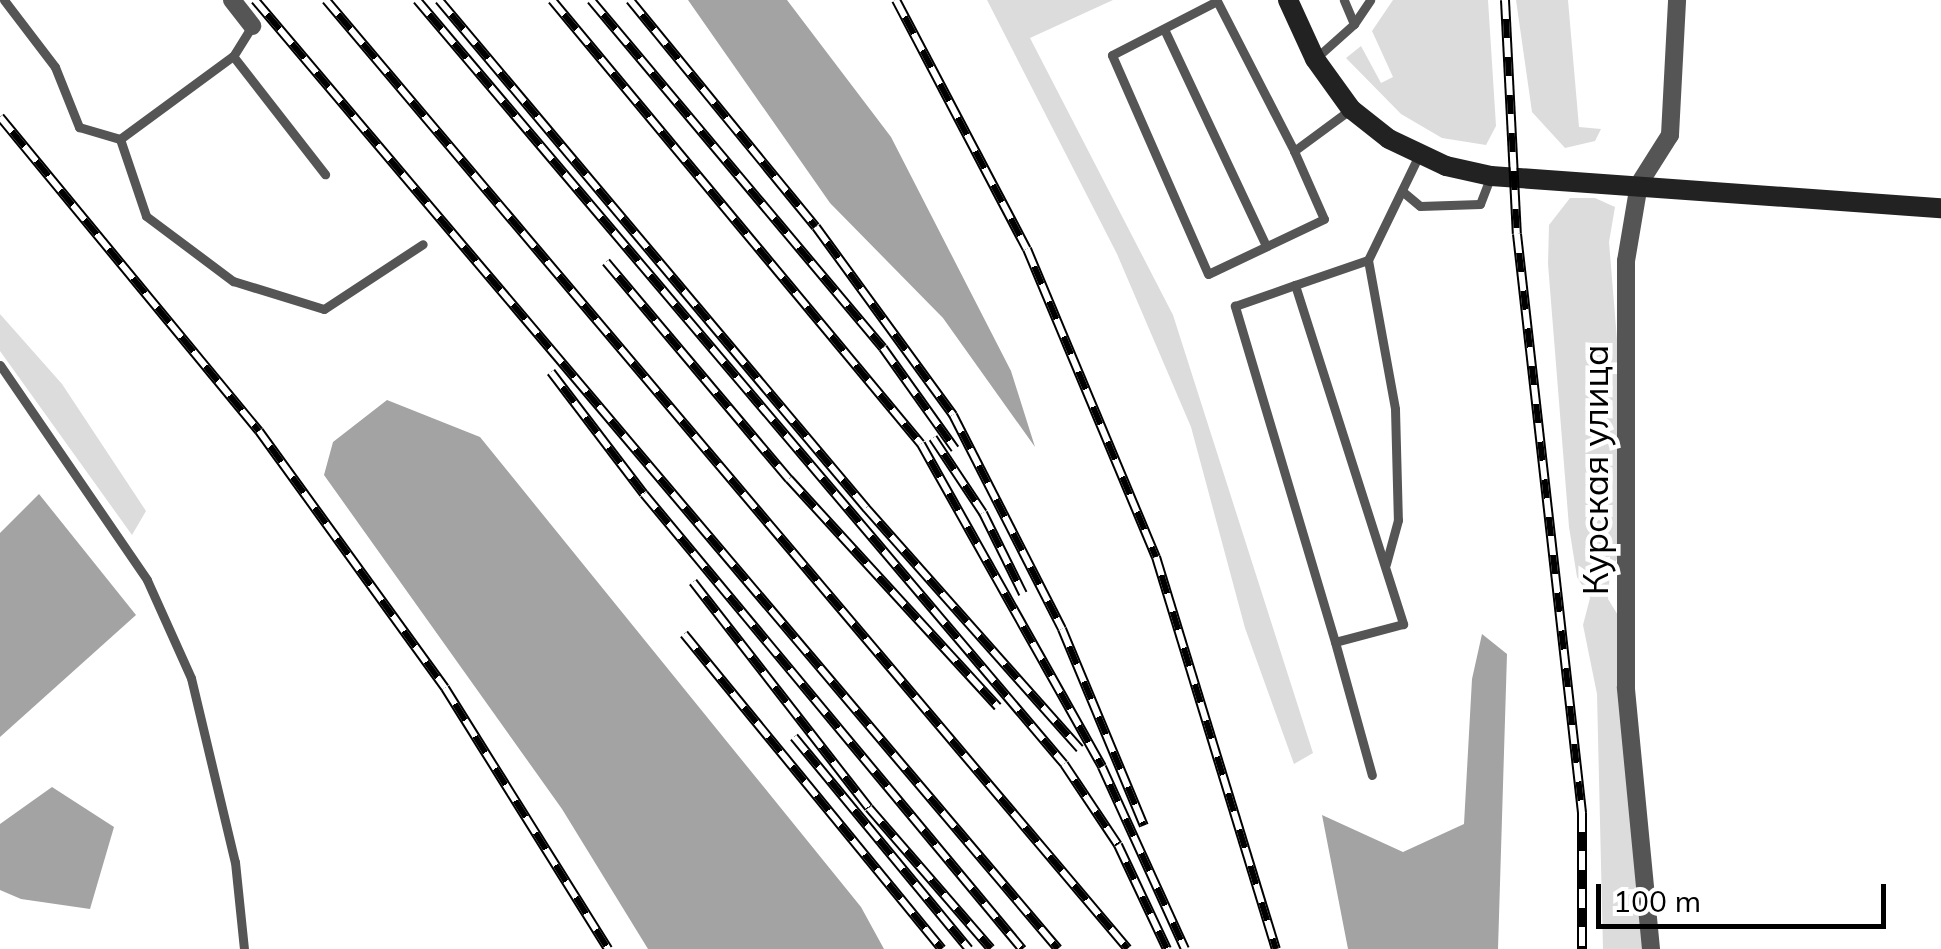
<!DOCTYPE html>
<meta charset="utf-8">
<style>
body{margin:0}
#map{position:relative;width:1941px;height:949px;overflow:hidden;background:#fff;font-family:Mulish,sans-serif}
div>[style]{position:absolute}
.green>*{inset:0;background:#dcdcdc}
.water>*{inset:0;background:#a3a3a3}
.lane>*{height:9px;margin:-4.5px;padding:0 4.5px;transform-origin:4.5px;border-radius:4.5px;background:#555}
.street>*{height:18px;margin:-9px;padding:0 9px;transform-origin:9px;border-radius:9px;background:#555}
.secondary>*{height:20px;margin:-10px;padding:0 10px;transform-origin:10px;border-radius:10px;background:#222}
.rail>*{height:10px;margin-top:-5px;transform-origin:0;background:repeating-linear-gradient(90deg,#fff 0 19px,#000 0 38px);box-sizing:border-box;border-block:2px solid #000}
span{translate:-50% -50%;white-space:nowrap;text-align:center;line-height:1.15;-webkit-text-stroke:9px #fff;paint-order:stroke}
.street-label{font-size:35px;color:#000}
.scale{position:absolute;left:1596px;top:884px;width:290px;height:45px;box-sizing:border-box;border:5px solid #000;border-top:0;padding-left:12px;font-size:30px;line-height:35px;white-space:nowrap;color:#000;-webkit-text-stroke:8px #fff;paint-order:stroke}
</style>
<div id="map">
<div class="green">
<div style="clip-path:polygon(987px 0,1113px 0,1030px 38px,1173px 315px,1313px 753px,1294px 764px,1245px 628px,1191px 427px,1117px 254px)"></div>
<div style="clip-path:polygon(1393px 0,1488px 0,1496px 126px,1486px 145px,1442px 138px,1401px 114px,1346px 58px,1361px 46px,1381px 83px,1393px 77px,1372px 31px)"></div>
<div style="clip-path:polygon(1516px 0,1568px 0,1579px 127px,1601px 129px,1595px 141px,1565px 148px,1532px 112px)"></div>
<div style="clip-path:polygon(1570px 198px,1595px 198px,1615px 207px,1609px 242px,1619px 364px,1618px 557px,1610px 571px,1608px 599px,1621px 620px,1617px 683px,1645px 898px,1644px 949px,1603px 949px,1597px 694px,1583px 625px,1590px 598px,1577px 577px,1569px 527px,1548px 264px,1549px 225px)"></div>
<div style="clip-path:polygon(0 314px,62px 384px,146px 511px,132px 535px,0 351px)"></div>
</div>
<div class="water">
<div style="clip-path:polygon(688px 0,787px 0,891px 137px,1011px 371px,1035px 447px,943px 318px,830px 203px)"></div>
<div style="clip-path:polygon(387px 400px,480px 437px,861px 907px,884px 949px,648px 949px,562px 809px,324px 475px,333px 442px)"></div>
<div style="clip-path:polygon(39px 494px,136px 615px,0 737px,0 533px)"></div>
<div style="clip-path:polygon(1482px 634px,1507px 654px,1498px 949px,1348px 949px,1322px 815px,1403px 852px,1464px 824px,1472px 679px)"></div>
<div style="clip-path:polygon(52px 787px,114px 827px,90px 909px,21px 899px,0 890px,0 824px)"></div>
</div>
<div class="lane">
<div style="left:4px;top:0;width:84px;rotate:52.7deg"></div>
<div style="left:55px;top:67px;width:65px;rotate:68.2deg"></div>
<div style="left:79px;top:127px;width:43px;rotate:16.3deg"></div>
<div style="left:120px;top:139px;width:140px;rotate:-36.3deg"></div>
<div style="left:1354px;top:24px;width:29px;rotate:-56deg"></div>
<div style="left:252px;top:26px;width:36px;rotate:122deg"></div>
<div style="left:233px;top:56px;width:150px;rotate:52.1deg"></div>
<div style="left:1164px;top:29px;width:240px;rotate:64.8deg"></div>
<div style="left:1316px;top:58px;width:51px;rotate:-41.8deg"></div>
<div style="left:1354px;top:24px;width:26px;rotate:-113deg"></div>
<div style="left:120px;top:139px;width:81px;rotate:71.3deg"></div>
<div style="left:146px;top:216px;width:109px;rotate:36.8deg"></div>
<div style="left:233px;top:281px;width:95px;rotate:17.1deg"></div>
<div style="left:324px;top:309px;width:118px;rotate:-33.3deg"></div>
<div style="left:1294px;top:151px;width:74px;rotate:66.2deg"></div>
<div style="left:1324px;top:219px;width:128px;rotate:154.6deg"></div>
<div style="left:1208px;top:274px;width:239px;rotate:-113.7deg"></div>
<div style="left:1112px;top:55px;width:118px;rotate:-27.2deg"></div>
<div style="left:1217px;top:1px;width:169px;rotate:62.8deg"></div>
<div style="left:1294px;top:151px;width:71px;rotate:-36.4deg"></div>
<div style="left:1402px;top:191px;width:23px;rotate:40deg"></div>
<div style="left:1420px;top:206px;width:60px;rotate:-1.9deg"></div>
<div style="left:1480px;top:204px;width:30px;rotate:-69deg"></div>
<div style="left:1368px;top:260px;width:151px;rotate:79.7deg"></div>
<div style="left:1395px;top:409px;width:111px;rotate:88.5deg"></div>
<div style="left:1398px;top:520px;width:46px;rotate:105.3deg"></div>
<div style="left:1295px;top:285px;width:356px;rotate:72.3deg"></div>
<div style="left:1403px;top:624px;width:70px;rotate:165.2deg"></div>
<div style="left:1335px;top:642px;width:351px;rotate:-106.6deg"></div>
<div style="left:1235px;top:306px;width:64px;rotate:-19.3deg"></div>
<div style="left:1295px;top:285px;width:77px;rotate:-18.9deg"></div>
<div style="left:1368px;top:260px;width:117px;rotate:-64.1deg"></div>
<div style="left:0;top:365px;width:260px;rotate:55.6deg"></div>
<div style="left:147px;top:580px;width:107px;rotate:65.8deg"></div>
<div style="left:191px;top:678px;width:189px;rotate:76.6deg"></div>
<div style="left:235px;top:862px;width:87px;rotate:84.1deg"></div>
<div style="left:1335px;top:642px;width:138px;rotate:74.5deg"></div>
</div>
<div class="street">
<div style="left:232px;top:0;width:33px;rotate:52deg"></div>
<div style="left:1651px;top:949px;width:263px;rotate:-95.5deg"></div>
<div style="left:1626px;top:687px;width:426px;rotate:-90deg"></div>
<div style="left:1626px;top:261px;width:78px;rotate:-80.4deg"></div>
<div style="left:1639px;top:184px;width:58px;rotate:-57.7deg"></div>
<div style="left:1670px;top:135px;width:135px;rotate:-87deg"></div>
</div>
<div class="secondary">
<div style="left:1288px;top:0;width:65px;rotate:65.4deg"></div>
<div style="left:1315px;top:59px;width:62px;rotate:54.2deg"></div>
<div style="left:1351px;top:109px;width:48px;rotate:38.3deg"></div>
<div style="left:1389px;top:139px;width:63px;rotate:25.3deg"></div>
<div style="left:1446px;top:166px;width:46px;rotate:12.5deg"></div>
<div style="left:1491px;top:176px;width:451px;rotate:4.1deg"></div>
</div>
<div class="rail">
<div style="left:255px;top:0;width:1243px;rotate:49.76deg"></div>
<div style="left:326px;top:0;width:1242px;rotate:49.8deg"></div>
<div style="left:417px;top:0;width:1001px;rotate:49.74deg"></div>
<div style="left:1064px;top:764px;width:97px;rotate:56.3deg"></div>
<div style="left:1118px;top:845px;width:115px;rotate:64.8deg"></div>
<div style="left:439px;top:0;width:664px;rotate:49.95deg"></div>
<div style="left:866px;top:508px;width:322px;rotate:48.4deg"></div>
<div style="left:552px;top:0;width:577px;rotate:50.27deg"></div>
<div style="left:921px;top:444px;width:370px;rotate:60.7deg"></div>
<div style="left:1102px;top:767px;width:200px;rotate:65.5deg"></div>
<div style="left:591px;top:0;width:454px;rotate:50deg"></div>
<div style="left:883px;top:348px;width:124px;rotate:54.5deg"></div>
<div style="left:630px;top:0;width:293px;rotate:50.7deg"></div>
<div style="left:816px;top:227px;width:233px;rotate:53.9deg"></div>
<div style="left:953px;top:415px;width:240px;rotate:63deg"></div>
<div style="left:1062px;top:629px;width:213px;rotate:67.4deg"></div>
<div style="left:896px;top:0;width:281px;rotate:62.3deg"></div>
<div style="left:1027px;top:249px;width:334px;rotate:67.3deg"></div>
<div style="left:1156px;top:557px;width:410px;rotate:73deg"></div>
<div style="left:1505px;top:0;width:234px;rotate:87.1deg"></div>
<div style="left:1517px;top:234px;width:583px;rotate:83.59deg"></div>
<div style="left:1582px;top:813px;width:136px;rotate:90deg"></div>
<div style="left:0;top:117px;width:407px;rotate:50.5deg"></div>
<div style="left:259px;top:431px;width:317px;rotate:54.1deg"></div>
<div style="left:445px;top:688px;width:308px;rotate:58deg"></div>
<div style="left:606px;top:262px;width:284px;rotate:49.9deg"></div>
<div style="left:789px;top:479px;width:309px;rotate:47.5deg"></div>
<div style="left:551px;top:372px;width:153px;rotate:52.7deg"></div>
<div style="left:644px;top:494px;width:592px;rotate:50.28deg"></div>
<div style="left:933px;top:438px;width:90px;rotate:56.3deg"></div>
<div style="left:983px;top:513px;width:90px;rotate:63.7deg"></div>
<div style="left:693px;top:582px;width:286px;rotate:52.1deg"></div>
<div style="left:869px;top:808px;width:186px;rotate:49.1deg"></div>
<div style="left:684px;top:634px;width:407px;rotate:50.7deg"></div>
<div style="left:794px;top:737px;width:275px;rotate:50.5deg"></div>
</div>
<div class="street-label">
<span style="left:1595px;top:470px;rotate:-90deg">Курская улица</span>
</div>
<div class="scale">100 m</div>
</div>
